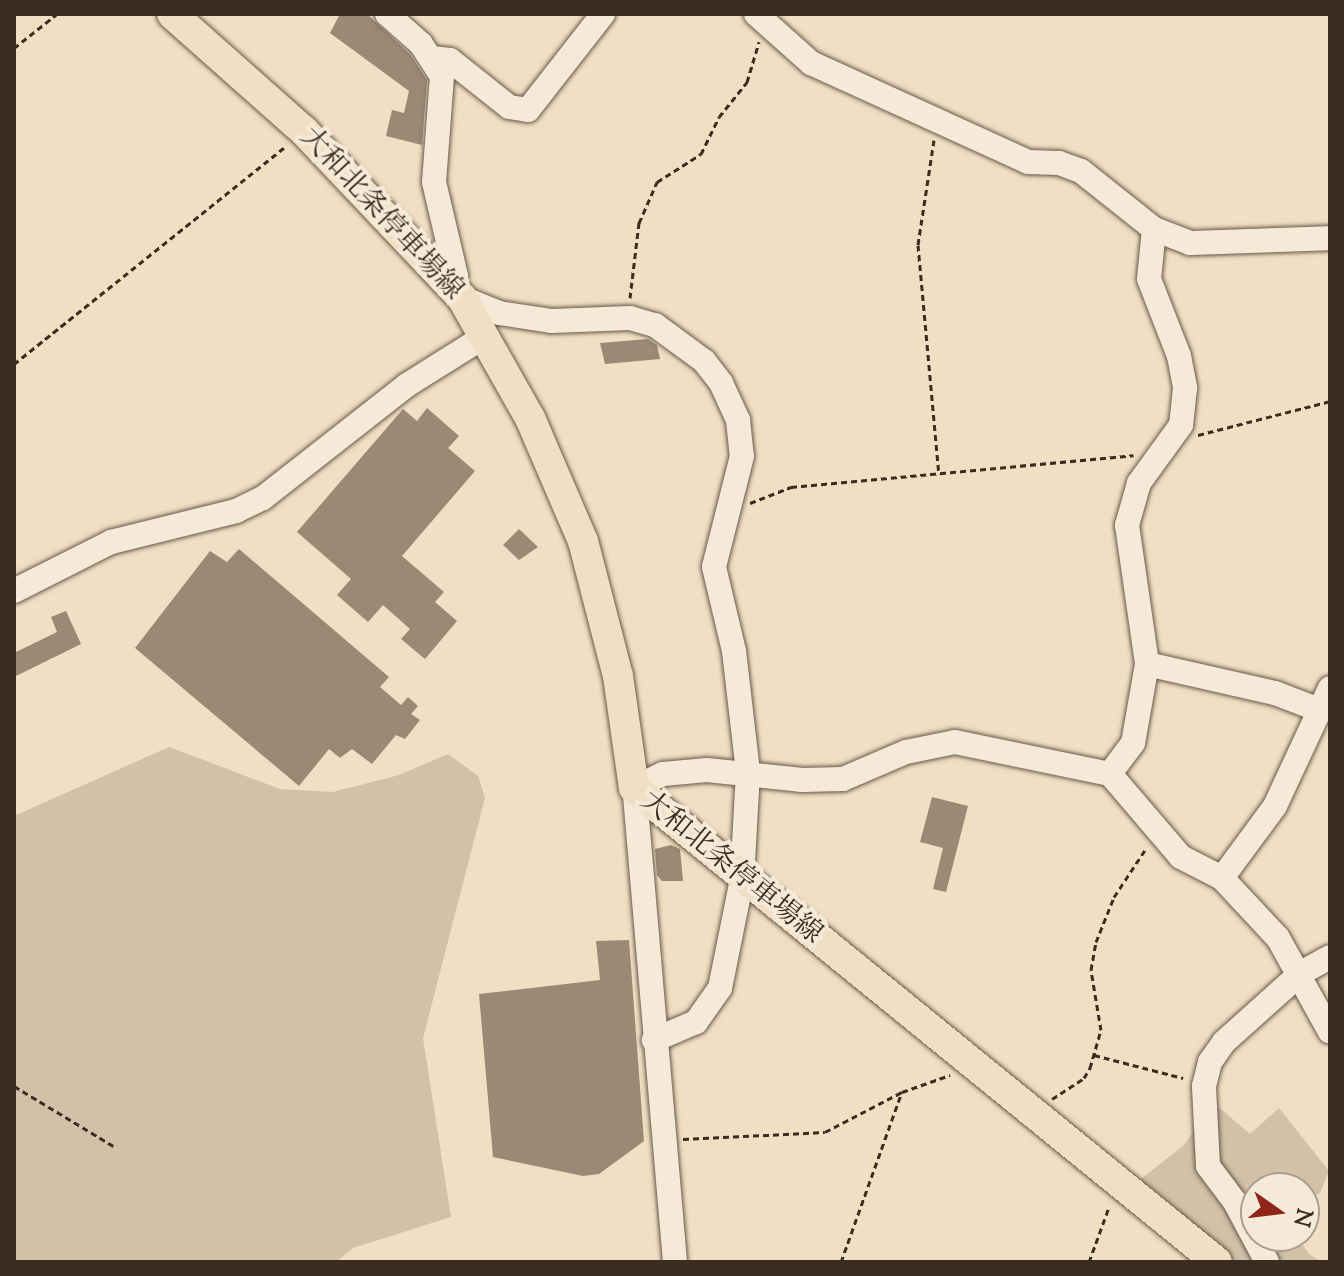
<!DOCTYPE html>
<meta charset="utf-8">
<style>
body{margin:0}
#map{position:relative;width:1344px;height:1276px;overflow:hidden;background:#f0dfc3;font-family:"Sorts Mill Goudy","Noto Serif JP",serif}
div>[style]{position:absolute}
.green>*{inset:0;background:#d1c1a7}
.building>*{inset:0;background:#998975}
.path>*{height:3px;margin-top:-1.5px;transform-origin:0;background:repeating-linear-gradient(90deg,#3a2c21 0 6px,transparent 0 10px)}
.roads{filter:drop-shadow(0 0 2px #68594a) drop-shadow(0 0 2px #68594a)}
.minor>*{height:24px;margin:-12px;padding:0 12px;transform-origin:12px;border-radius:12px;background:#f5ead8}
.major>*{height:30px;margin:-15px;padding:0 15px;transform-origin:15px;border-radius:15px;background:#f0dfc3}
span{translate:-50% -50%;white-space:nowrap;text-align:center;line-height:1.15;-webkit-text-stroke:8px #f5ead8;paint-order:stroke}
.street-label{font-size:28px;color:#3a2c21}
.frame{position:absolute;inset:0;border:16px solid #3a2c21;pointer-events:none}
.north{position:absolute;left:1240px;top:1172px;width:80px;height:80px;box-sizing:border-box;background:#f5ead8;border:2px solid #aa9e8f;border-radius:50%;rotate:104deg;font-size:22px;font-weight:700;line-height:32px;text-align:center;color:#3a2c21}
.north::after{content:'';display:block;margin:auto;width:28px;height:36px;background:#8f2418;clip-path:polygon(50% 0,100% 100%,50% 72%,0 100%)}
</style>
<div id="map">
<div class="green">
<div style="clip-path:polygon(169px 747px,280px 789px,333px 792px,399px 775px,448px 754px,478px 776px,485px 798px,423px 1038px,451px 1217px,353px 1248px,336px 1262px,14px 1262px,14px 816px)"></div>
<div style="clip-path:polygon(1214px 1103px,1250px 1134px,1279px 1108px,1329px 1171px,1320px 1193px,1304px 1203px,1304px 1188px,1256px 1188px,1256px 1236px,1296px 1236px,1309px 1254px,1322px 1262px,1229px 1262px,1141px 1189px,1141px 1179px,1183px 1146px)"></div>
</div>
<div class="building">
<div style="clip-path:polygon(340px 14px,367px 14px,410px 54px,427px 80px,422px 145px,386px 136px,392px 110px,404px 113px,409px 91px,330px 33px)"></div>
<div style="clip-path:polygon(648px 339px,657px 345px,660px 359px,605px 364px,600px 343px)"></div>
<div style="clip-path:polygon(427px 408px,459px 436px,448px 448px,475px 471px,402px 556px,444px 592px,435px 602px,457px 621px,425px 659px,401px 639px,410px 629px,383px 605px,368px 622px,337px 595px,351px 579px,297px 532px,403px 409px,417px 421px)"></div>
<div style="clip-path:polygon(519px 529px,538px 547px,519px 560px,503px 545px)"></div>
<div style="clip-path:polygon(239px 549px,389px 677px,380px 687px,401px 705px,408px 697px,418px 706px,411px 714px,420px 720px,405px 739px,396px 735px,372px 764px,352px 749px,340px 758px,329px 749px,299px 786px,135px 648px,210px 551px,227px 562px)"></div>
<div style="clip-path:polygon(66px 611px,81px 644px,14px 677px,14px 653px,57px 632px,51px 617px)"></div>
<div style="clip-path:polygon(932px 797px,968px 806px,946px 892px,933px 889px,943px 848px,920px 842px)"></div>
<div style="clip-path:polygon(671px 845px,680px 849px,683px 881px,662px 881px,657px 875px,655px 849px)"></div>
<div style="clip-path:polygon(629px 940px,644px 1141px,599px 1174px,583px 1176px,493px 1157px,479px 994px,600px 980px,596px 941px)"></div>
</div>
<div class="path">
<div style="left:14px;top:48px;width:55px;rotate:-38.3deg"></div>
<div style="left:934px;top:140px;width:106px;rotate:98.7deg"></div>
<div style="left:918px;top:245px;width:230px;rotate:84.8deg"></div>
<div style="left:630px;top:298px;width:76px;rotate:-83.2deg"></div>
<div style="left:639px;top:223px;width:45px;rotate:-66.3deg"></div>
<div style="left:657px;top:182px;width:52px;rotate:-32.5deg"></div>
<div style="left:701px;top:154px;width:41px;rotate:-64.1deg"></div>
<div style="left:719px;top:117px;width:45px;rotate:-51.3deg"></div>
<div style="left:747px;top:82px;width:42px;rotate:-73.3deg"></div>
<div style="left:14px;top:364px;width:349px;rotate:-38.7deg"></div>
<div style="left:1198px;top:435px;width:136px;rotate:-14.4deg"></div>
<div style="left:750px;top:503px;width:44px;rotate:-21.3deg"></div>
<div style="left:791px;top:487px;width:344px;rotate:-5.3deg"></div>
<div style="left:1094px;top:1055px;width:92px;rotate:14.5deg"></div>
<div style="left:14px;top:1086px;width:118px;rotate:31.1deg"></div>
<div style="left:1052px;top:1099px;width:38px;rotate:-33deg"></div>
<div style="left:1084px;top:1078px;width:12px;rotate:-59deg"></div>
<div style="left:1090px;top:1068px;width:40px;rotate:-74deg"></div>
<div style="left:1101px;top:1030px;width:61px;rotate:-99.5deg"></div>
<div style="left:1091px;top:970px;width:28px;rotate:-80deg"></div>
<div style="left:1096px;top:942px;width:48px;rotate:-68.2deg"></div>
<div style="left:1114px;top:897px;width:56px;rotate:-56.6deg"></div>
<div style="left:683px;top:1139px;width:142px;rotate:-2.8deg"></div>
<div style="left:825px;top:1132px;width:87px;rotate:-27.5deg"></div>
<div style="left:902px;top:1092px;width:51px;rotate:-19.5deg"></div>
<div style="left:841px;top:1262px;width:181px;rotate:-70.3deg"></div>
<div style="left:1089px;top:1262px;width:59px;rotate:-70deg"></div>
</div>
<div class="roads">
<div class="minor">
<div style="left:387px;top:14px;width:45px;rotate:41.4deg"></div>
<div style="left:421px;top:44px;width:38px;rotate:57deg"></div>
<div style="left:442px;top:76px;width:106px;rotate:94.3deg"></div>
<div style="left:434px;top:182px;width:97px;rotate:76.8deg"></div>
<div style="left:456px;top:276px;width:7px;rotate:135deg"></div>
<div style="left:756px;top:14px;width:74px;rotate:41.7deg"></div>
<div style="left:811px;top:63px;width:239px;rotate:24.5deg"></div>
<div style="left:1028px;top:162px;width:31px;rotate:2deg"></div>
<div style="left:1059px;top:163px;width:23px;rotate:20deg"></div>
<div style="left:1081px;top:171px;width:93px;rotate:38.5deg"></div>
<div style="left:1154px;top:229px;width:50px;rotate:95.7deg"></div>
<div style="left:1149px;top:279px;width:83px;rotate:68.7deg"></div>
<div style="left:1179px;top:356px;width:33px;rotate:79deg"></div>
<div style="left:1185px;top:388px;width:37px;rotate:96deg"></div>
<div style="left:1181px;top:425px;width:72px;rotate:125.9deg"></div>
<div style="left:1139px;top:483px;width:44px;rotate:105.9deg"></div>
<div style="left:1127px;top:525px;width:140px;rotate:81.8deg"></div>
<div style="left:1147px;top:664px;width:80px;rotate:100deg"></div>
<div style="left:1133px;top:743px;width:39px;rotate:127deg"></div>
<div style="left:431px;top:58px;width:19px;rotate:6deg"></div>
<div style="left:450px;top:60px;width:75px;rotate:38.5deg"></div>
<div style="left:509px;top:107px;width:19px;rotate:9deg"></div>
<div style="left:528px;top:110px;width:122px;rotate:-52deg"></div>
<div style="left:1154px;top:229px;width:39px;rotate:21deg"></div>
<div style="left:1190px;top:243px;width:140px;rotate:-2deg"></div>
<div style="left:462px;top:298px;width:40px;rotate:22deg"></div>
<div style="left:499px;top:313px;width:54px;rotate:8.6deg"></div>
<div style="left:552px;top:321px;width:78px;rotate:-2.2deg"></div>
<div style="left:630px;top:318px;width:26px;rotate:16deg"></div>
<div style="left:655px;top:325px;width:61px;rotate:36.3deg"></div>
<div style="left:704px;top:361px;width:28px;rotate:52deg"></div>
<div style="left:721px;top:383px;width:41px;rotate:65.3deg"></div>
<div style="left:738px;top:420px;width:36px;rotate:84deg"></div>
<div style="left:742px;top:456px;width:114px;rotate:104.2deg"></div>
<div style="left:714px;top:567px;width:86px;rotate:76.6deg"></div>
<div style="left:734px;top:651px;width:122px;rotate:83.4deg"></div>
<div style="left:748px;top:772px;width:107px;rotate:93.2deg"></div>
<div style="left:742px;top:879px;width:111px;rotate:101.4deg"></div>
<div style="left:720px;top:988px;width:42px;rotate:125.2deg"></div>
<div style="left:696px;top:1022px;width:46px;rotate:156.8deg"></div>
<div style="left:14px;top:591px;width:109px;rotate:-26.8deg"></div>
<div style="left:111px;top:542px;width:129px;rotate:-13.9deg"></div>
<div style="left:236px;top:511px;width:30px;rotate:-26deg"></div>
<div style="left:263px;top:498px;width:183px;rotate:-38.1deg"></div>
<div style="left:407px;top:385px;width:92px;rotate:-32.1deg"></div>
<div style="left:1147px;top:664px;width:131px;rotate:12.8deg"></div>
<div style="left:1275px;top:693px;width:50px;rotate:21deg"></div>
<div style="left:1222px;top:878px;width:89px;rotate:-53.6deg"></div>
<div style="left:1275px;top:806px;width:130px;rotate:-65deg"></div>
<div style="left:675px;top:1262px;width:476px;rotate:-94.9deg"></div>
<div style="left:634px;top:788px;width:32px;rotate:-26deg"></div>
<div style="left:663px;top:774px;width:44px;rotate:-5.2deg"></div>
<div style="left:707px;top:770px;width:96px;rotate:6deg"></div>
<div style="left:802px;top:780px;width:41px;rotate:-1.4deg"></div>
<div style="left:843px;top:779px;width:69px;rotate:-23.2deg"></div>
<div style="left:906px;top:752px;width:50px;rotate:-11.5deg"></div>
<div style="left:955px;top:742px;width:158px;rotate:11.7deg"></div>
<div style="left:1110px;top:774px;width:109px;rotate:49.5deg"></div>
<div style="left:1181px;top:857px;width:46px;rotate:27.1deg"></div>
<div style="left:1222px;top:878px;width:82px;rotate:47deg"></div>
<div style="left:1278px;top:938px;width:107px;rotate:61deg"></div>
<div style="left:1267px;top:1262px;width:68px;rotate:-118.1deg"></div>
<div style="left:1235px;top:1202px;width:45px;rotate:-126.9deg"></div>
<div style="left:1208px;top:1166px;width:80px;rotate:-92.9deg"></div>
<div style="left:1204px;top:1086px;width:25px;rotate:-76deg"></div>
<div style="left:1210px;top:1062px;width:24px;rotate:-55deg"></div>
<div style="left:1224px;top:1042px;width:103px;rotate:-41.9deg"></div>
<div style="left:1301px;top:973px;width:33px;rotate:-29deg"></div>
</div>
<div class="major">
<div style="left:172px;top:14px;width:176px;rotate:41.6deg"></div>
<div style="left:304px;top:131px;width:230px;rotate:46.6deg"></div>
<div style="left:462px;top:298px;width:138px;rotate:60.5deg"></div>
<div style="left:530px;top:418px;width:134px;rotate:66.7deg"></div>
<div style="left:583px;top:541px;width:139px;rotate:75.5deg"></div>
<div style="left:618px;top:676px;width:113px;rotate:81.9deg"></div>
<div style="left:634px;top:788px;width:751px;rotate:39.11deg"></div>
</div>
</div>
<div class="street-label">
<span style="left:381px;top:214px;rotate:47deg">大和北条停車場線</span>
<span style="left:731px;top:868px;rotate:39deg">大和北条停車場線</span>
</div>
<div class="frame"></div>
<div class="north">N</div>
</div>
